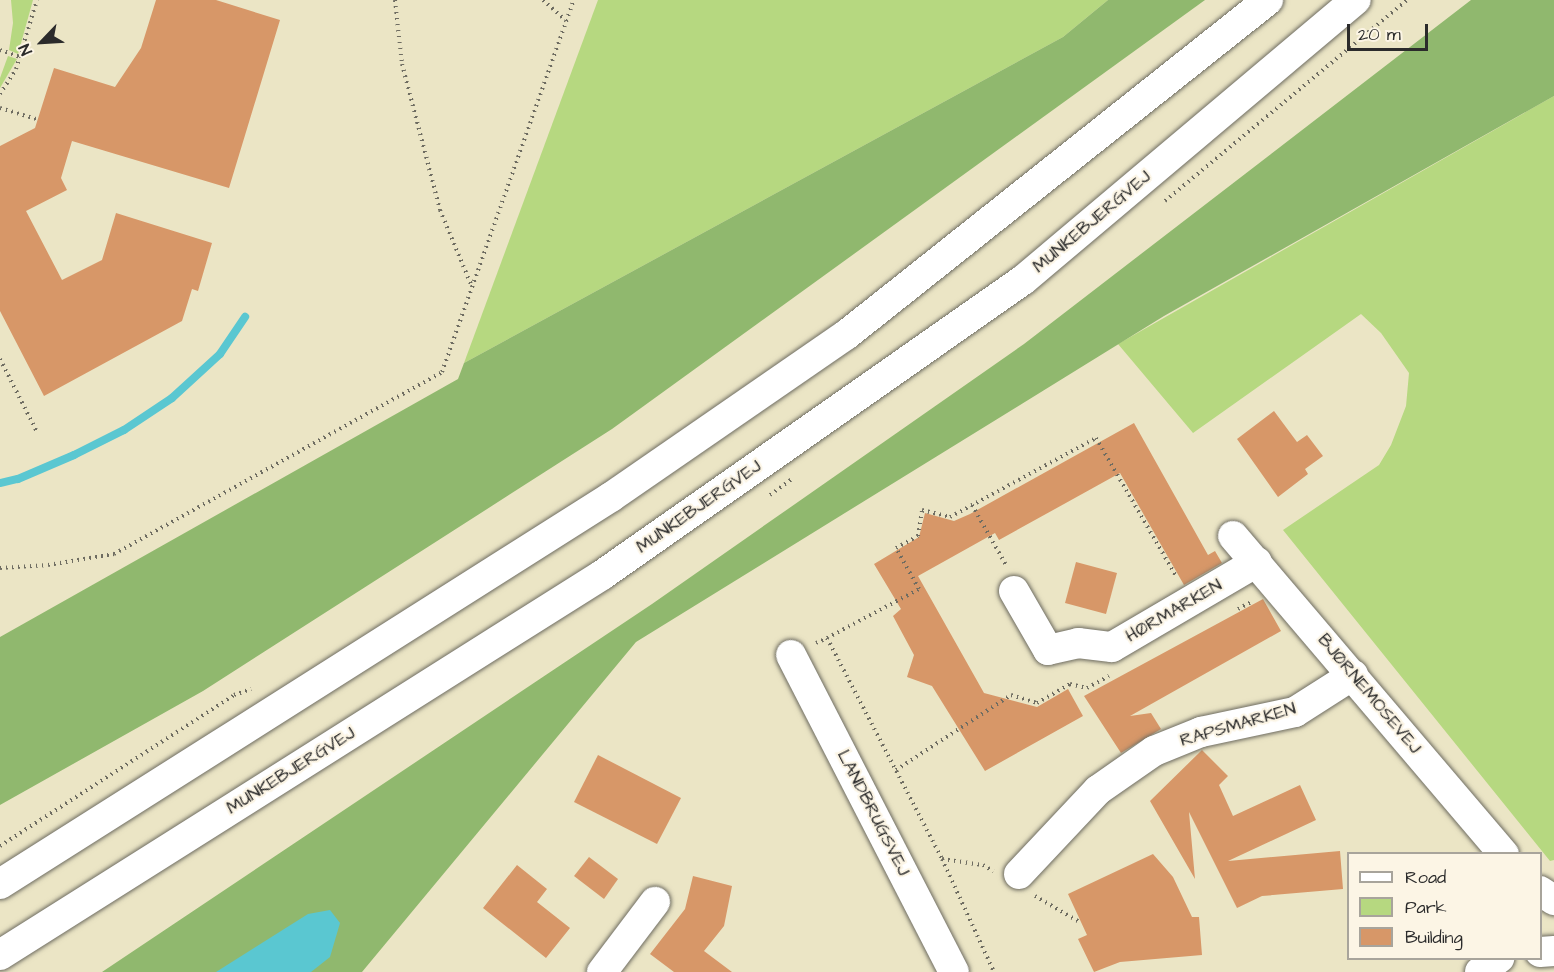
<!DOCTYPE html>
<meta charset="utf-8">
<style>
body{margin:0}
#map{position:relative;width:1554px;height:972px;overflow:hidden;background:#ebe5c5;font-family:"Architects Daughter",sans-serif}
div>[style]{position:absolute}
.green>*{inset:0;background:#b6d880}
.forest>*{inset:0;background:#90b86e}
.water>*{inset:0;background:#5ac7d1}
.stream>*{height:8px;margin:-4px;padding:0 4px;transform-origin:4px;border-radius:4px;background:#5ac7d1}
.building>*{inset:0;background:#d79768}
.path>*{height:4px;margin-top:-2px;transform-origin:0;background:repeating-linear-gradient(90deg,#6e6c61 0 1.5px,transparent 0 6px)}
.roads{filter:drop-shadow(0 0 2px #6e6c61) drop-shadow(0 0 2px #6e6c61)}
.minor>*{height:30px;margin:-15px;padding:0 15px;transform-origin:15px;border-radius:15px;background:#fff}
span{translate:-50% -50%;white-space:nowrap;text-align:center;line-height:1.15;-webkit-text-stroke:4.5px #fcf5e5;paint-order:stroke}
.street-label{font-size:18px;color:#2b2b2b}
.legend{position:absolute;left:1347px;top:852px;width:195px;height:108px;box-sizing:border-box;background:#fcf5e5;border:2px solid #a8a49b;margin:0;padding:8px 10px;list-style:none;font-size:18px;color:#2b2b2b}
.legend li{display:flex;align-items:center;gap:12px;height:30px}
.legend b{width:30px;border:2px solid #a8a49b}
.north{position:absolute;left:12px;top:12px;width:60px;height:60px;-webkit-text-stroke:4px #fcf5e5;paint-order:stroke;rotate:245deg;font-size:16px;font-weight:700;line-height:24px;text-align:center;color:#2b2b2b}
.north::after{content:'';display:block;margin:auto;width:21px;height:27px;background:#2b2b2b;clip-path:polygon(50% 0,100% 100%,50% 72%,0 100%)}
.scale{position:absolute;left:1347px;top:24px;width:81px;height:27px;box-sizing:border-box;border:3px solid #2b2b2b;border-top:0;padding-left:8px;font-size:18px;line-height:21px;white-space:nowrap;color:#2b2b2b;-webkit-text-stroke:4px #fcf5e5;paint-order:stroke}
</style>
<div id="map">
<div class="green">
<div style="clip-path:polygon(11px 0,33px 0,18px 54px,9px 50px,13px 23px)"></div>
<div style="clip-path:polygon(598px 0,1108px 0,1063px 37px,464px 363px)"></div>
<div style="clip-path:polygon(8px 56px,17px 59px,0 88px,0 78px)"></div>
<div style="clip-path:polygon(1554px 96px,1554px 860px,1550px 861px,1283px 530px,1379px 465px,1391px 445px,1406px 406px,1409px 373px,1381px 333px,1361px 314px,1193px 433px,1118px 344px)"></div>
</div>
<div class="forest">
<div style="clip-path:polygon(1108px 0,1205px 0,612px 429px,203px 691px,0 805px,0 637px,458px 379px,464px 363px,1063px 37px)"></div>
<div style="clip-path:polygon(1471px 0,1554px 0,1554px 96px,1164px 316px,636px 642px,362px 972px,102px 972px,652px 604px,1024px 344px)"></div>
</div>
<div class="water">
<div style="clip-path:polygon(330px 910px,340px 923px,330px 957px,311px 972px,216px 972px,308px 914px)"></div>
</div>
<div class="stream">
<div style="left:0;top:483px;width:18px;rotate:-13deg"></div>
<div style="left:18px;top:479px;width:61px;rotate:-23.2deg"></div>
<div style="left:74px;top:455px;width:56px;rotate:-26.6deg"></div>
<div style="left:124px;top:430px;width:58px;rotate:-33.7deg"></div>
<div style="left:172px;top:398px;width:65px;rotate:-42.5deg"></div>
<div style="left:220px;top:354px;width:45px;rotate:-56deg"></div>
</div>
<div class="building">
<div style="clip-path:polygon(156px 0,216px 0,280px 20px,229px 188px,72px 141px,61px 178px,67px 190px,26px 211px,62px 280px,102px 260px,116px 213px,212px 243px,198px 291px,192px 289px,182px 321px,44px 396px,0 311px,0 146px,35px 128px,54px 68px,115px 87px,141px 48px)"></div>
<div style="clip-path:polygon(1274px 411px,1297px 442px,1307px 435px,1323px 456px,1305px 469px,1308px 474px,1278px 497px,1237px 439px)"></div>
<div style="clip-path:polygon(1134px 423px,1208px 555px,1215px 551px,1222px 563px,1184px 585px,1120px 473px,999px 540px,995px 533px,918px 576px,984px 693px,1037px 707px,1068px 689px,1083px 716px,985px 771px,932px 686px,907px 677px,914px 655px,893px 616px,901px 609px,874px 564px,919px 537px,925px 513px,954px 521px,970px 514px)"></div>
<div style="clip-path:polygon(1076px 562px,1117px 573px,1106px 614px,1065px 603px)"></div>
<div style="clip-path:polygon(1263px 599px,1281px 631px,1130px 716px,1151px 713px,1161px 729px,1121px 753px,1084px 696px)"></div>
<div style="clip-path:polygon(1202px 750px,1228px 776px,1219px 785px,1233px 816px,1300px 785px,1316px 820px,1228px 861px,1340px 851px,1343px 889px,1262px 896px,1237px 908px,1189px 812px,1195px 879px,1150px 801px)"></div>
<div style="clip-path:polygon(598px 755px,681px 798px,657px 844px,574px 802px)"></div>
<div style="clip-path:polygon(1153px 854px,1173px 877px,1192px 917px,1199px 917px,1202px 955px,1120px 962px,1094px 972px,1078px 939px,1087px 935px,1068px 894px)"></div>
<div style="clip-path:polygon(589px 857px,618px 879px,604px 899px,574px 876px)"></div>
<div style="clip-path:polygon(517px 865px,547px 889px,537px 902px,570px 928px,546px 958px,483px 908px)"></div>
<div style="clip-path:polygon(693px 876px,732px 886px,724px 926px,704px 951px,732px 972px,674px 972px,650px 954px,685px 909px)"></div>
</div>
<div class="path">
<div style="left:395px;top:0;width:64px;rotate:83.8deg"></div>
<div style="left:402px;top:64px;width:151px;rotate:75.4deg"></div>
<div style="left:440px;top:210px;width:83px;rotate:67.4deg"></div>
<div style="left:543px;top:0;width:31px;rotate:42deg"></div>
<div style="left:0;top:50px;width:21px;rotate:19deg"></div>
<div style="left:0;top:94px;width:30px;rotate:-57deg"></div>
<div style="left:16px;top:69px;width:72px;rotate:-73.1deg"></div>
<div style="left:0;top:108px;width:38px;rotate:17deg"></div>
<div style="left:1165px;top:201px;width:315px;rotate:-39.7deg"></div>
<div style="left:0;top:359px;width:80px;rotate:63.1deg"></div>
<div style="left:770px;top:495px;width:26px;rotate:-36deg"></div>
<div style="left:972px;top:505px;width:69px;rotate:60.5deg"></div>
<div style="left:0;top:568px;width:48px;rotate:-3.6deg"></div>
<div style="left:48px;top:565px;width:67px;rotate:-9.5deg"></div>
<div style="left:114px;top:554px;width:375px;rotate:-29deg"></div>
<div style="left:442px;top:372px;width:395px;rotate:-70.5deg"></div>
<div style="left:1238px;top:609px;width:17px;rotate:-28deg"></div>
<div style="left:827px;top:638px;width:104px;rotate:-28deg"></div>
<div style="left:919px;top:589px;width:47px;rotate:-119.3deg"></div>
<div style="left:896px;top:548px;width:25px;rotate:-29deg"></div>
<div style="left:918px;top:536px;width:26px;rotate:-81deg"></div>
<div style="left:922px;top:510px;width:29px;rotate:14deg"></div>
<div style="left:950px;top:517px;width:166px;rotate:-28.4deg"></div>
<div style="left:1096px;top:438px;width:160px;rotate:59.9deg"></div>
<div style="left:816px;top:643px;width:12px;rotate:-24deg"></div>
<div style="left:827px;top:638px;width:249px;rotate:62.5deg"></div>
<div style="left:942px;top:859px;width:124px;rotate:65.3deg"></div>
<div style="left:896px;top:770px;width:137px;rotate:-33.1deg"></div>
<div style="left:1011px;top:695px;width:27px;rotate:17deg"></div>
<div style="left:1037px;top:703px;width:38px;rotate:-30deg"></div>
<div style="left:1070px;top:684px;width:17px;rotate:13deg"></div>
<div style="left:1087px;top:688px;width:25px;rotate:-29deg"></div>
<div style="left:0;top:846px;width:278px;rotate:-32.8deg"></div>
<div style="left:234px;top:695px;width:18px;rotate:-19deg"></div>
<div style="left:942px;top:859px;width:41px;rotate:8.3deg"></div>
<div style="left:983px;top:865px;width:12px;rotate:31deg"></div>
<div style="left:1035px;top:896px;width:50px;rotate:30.2deg"></div>
</div>
<div class="roads">
<div class="minor">
<div style="left:1233px;top:536px;width:418px;rotate:49.6deg"></div>
<div style="left:1014px;top:591px;width:68px;rotate:60deg"></div>
<div style="left:1048px;top:650px;width:31px;rotate:-13deg"></div>
<div style="left:1078px;top:643px;width:34px;rotate:7deg"></div>
<div style="left:1112px;top:647px;width:168px;rotate:-30.4deg"></div>
<div style="left:791px;top:655px;width:356px;rotate:62.8deg"></div>
<div style="left:1019px;top:874px;width:115px;rotate:-46.8deg"></div>
<div style="left:1098px;top:790px;width:68px;rotate:-34.9deg"></div>
<div style="left:1154px;top:751px;width:51px;rotate:-22deg"></div>
<div style="left:1201px;top:732px;width:96px;rotate:-12deg"></div>
<div style="left:1295px;top:712px;width:69px;rotate:-32.5deg"></div>
<div style="left:0;top:884px;width:723px;rotate:-32.35deg"></div>
<div style="left:611px;top:497px;width:285px;rotate:-34.6deg"></div>
<div style="left:846px;top:335px;width:539px;rotate:-38.44deg"></div>
<div style="left:1540px;top:891px;width:17px;rotate:33deg"></div>
<div style="left:1540px;top:952px;width:14px;rotate:-4deg"></div>
<div style="left:0;top:955px;width:712px;rotate:-32.26deg"></div>
<div style="left:602px;top:575px;width:514px;rotate:-35.02deg"></div>
<div style="left:1023px;top:280px;width:435px;rotate:-40.1deg"></div>
<div style="left:602px;top:972px;width:88px;rotate:-52.9deg"></div>
<div style="left:1480px;top:972px;width:24px;rotate:-36deg"></div>
</div>
</div>
<div class="street-label">
<span style="left:1092px;top:222px;rotate:-40deg">MUNKEBJERGVEJ</span>
<span style="left:699px;top:507px;rotate:-35deg">MUNKEBJERGVEJ</span>
<span style="left:1174px;top:611px;rotate:-30deg">HØRMARKEN</span>
<span style="left:1369px;top:694px;rotate:50deg">BJØRNEMOSEVEJ</span>
<span style="left:1238px;top:725px;rotate:-16deg">RAPSMARKEN</span>
<span style="left:291px;top:771px;rotate:-32deg">MUNKEBJERGVEJ</span>
<span style="left:873px;top:813px;rotate:63deg">LANDBRUGSVEJ</span>
</div>
<ul class="legend">
<li><b style="height:8px;background:#fff"></b>Road</li>
<li><b style="height:16px;background:#b6d880"></b>Park</li>
<li><b style="height:16px;background:#d79768"></b>Building</li>
</ul>
<div class="north">N</div>
<div class="scale">20 m</div>
</div>
